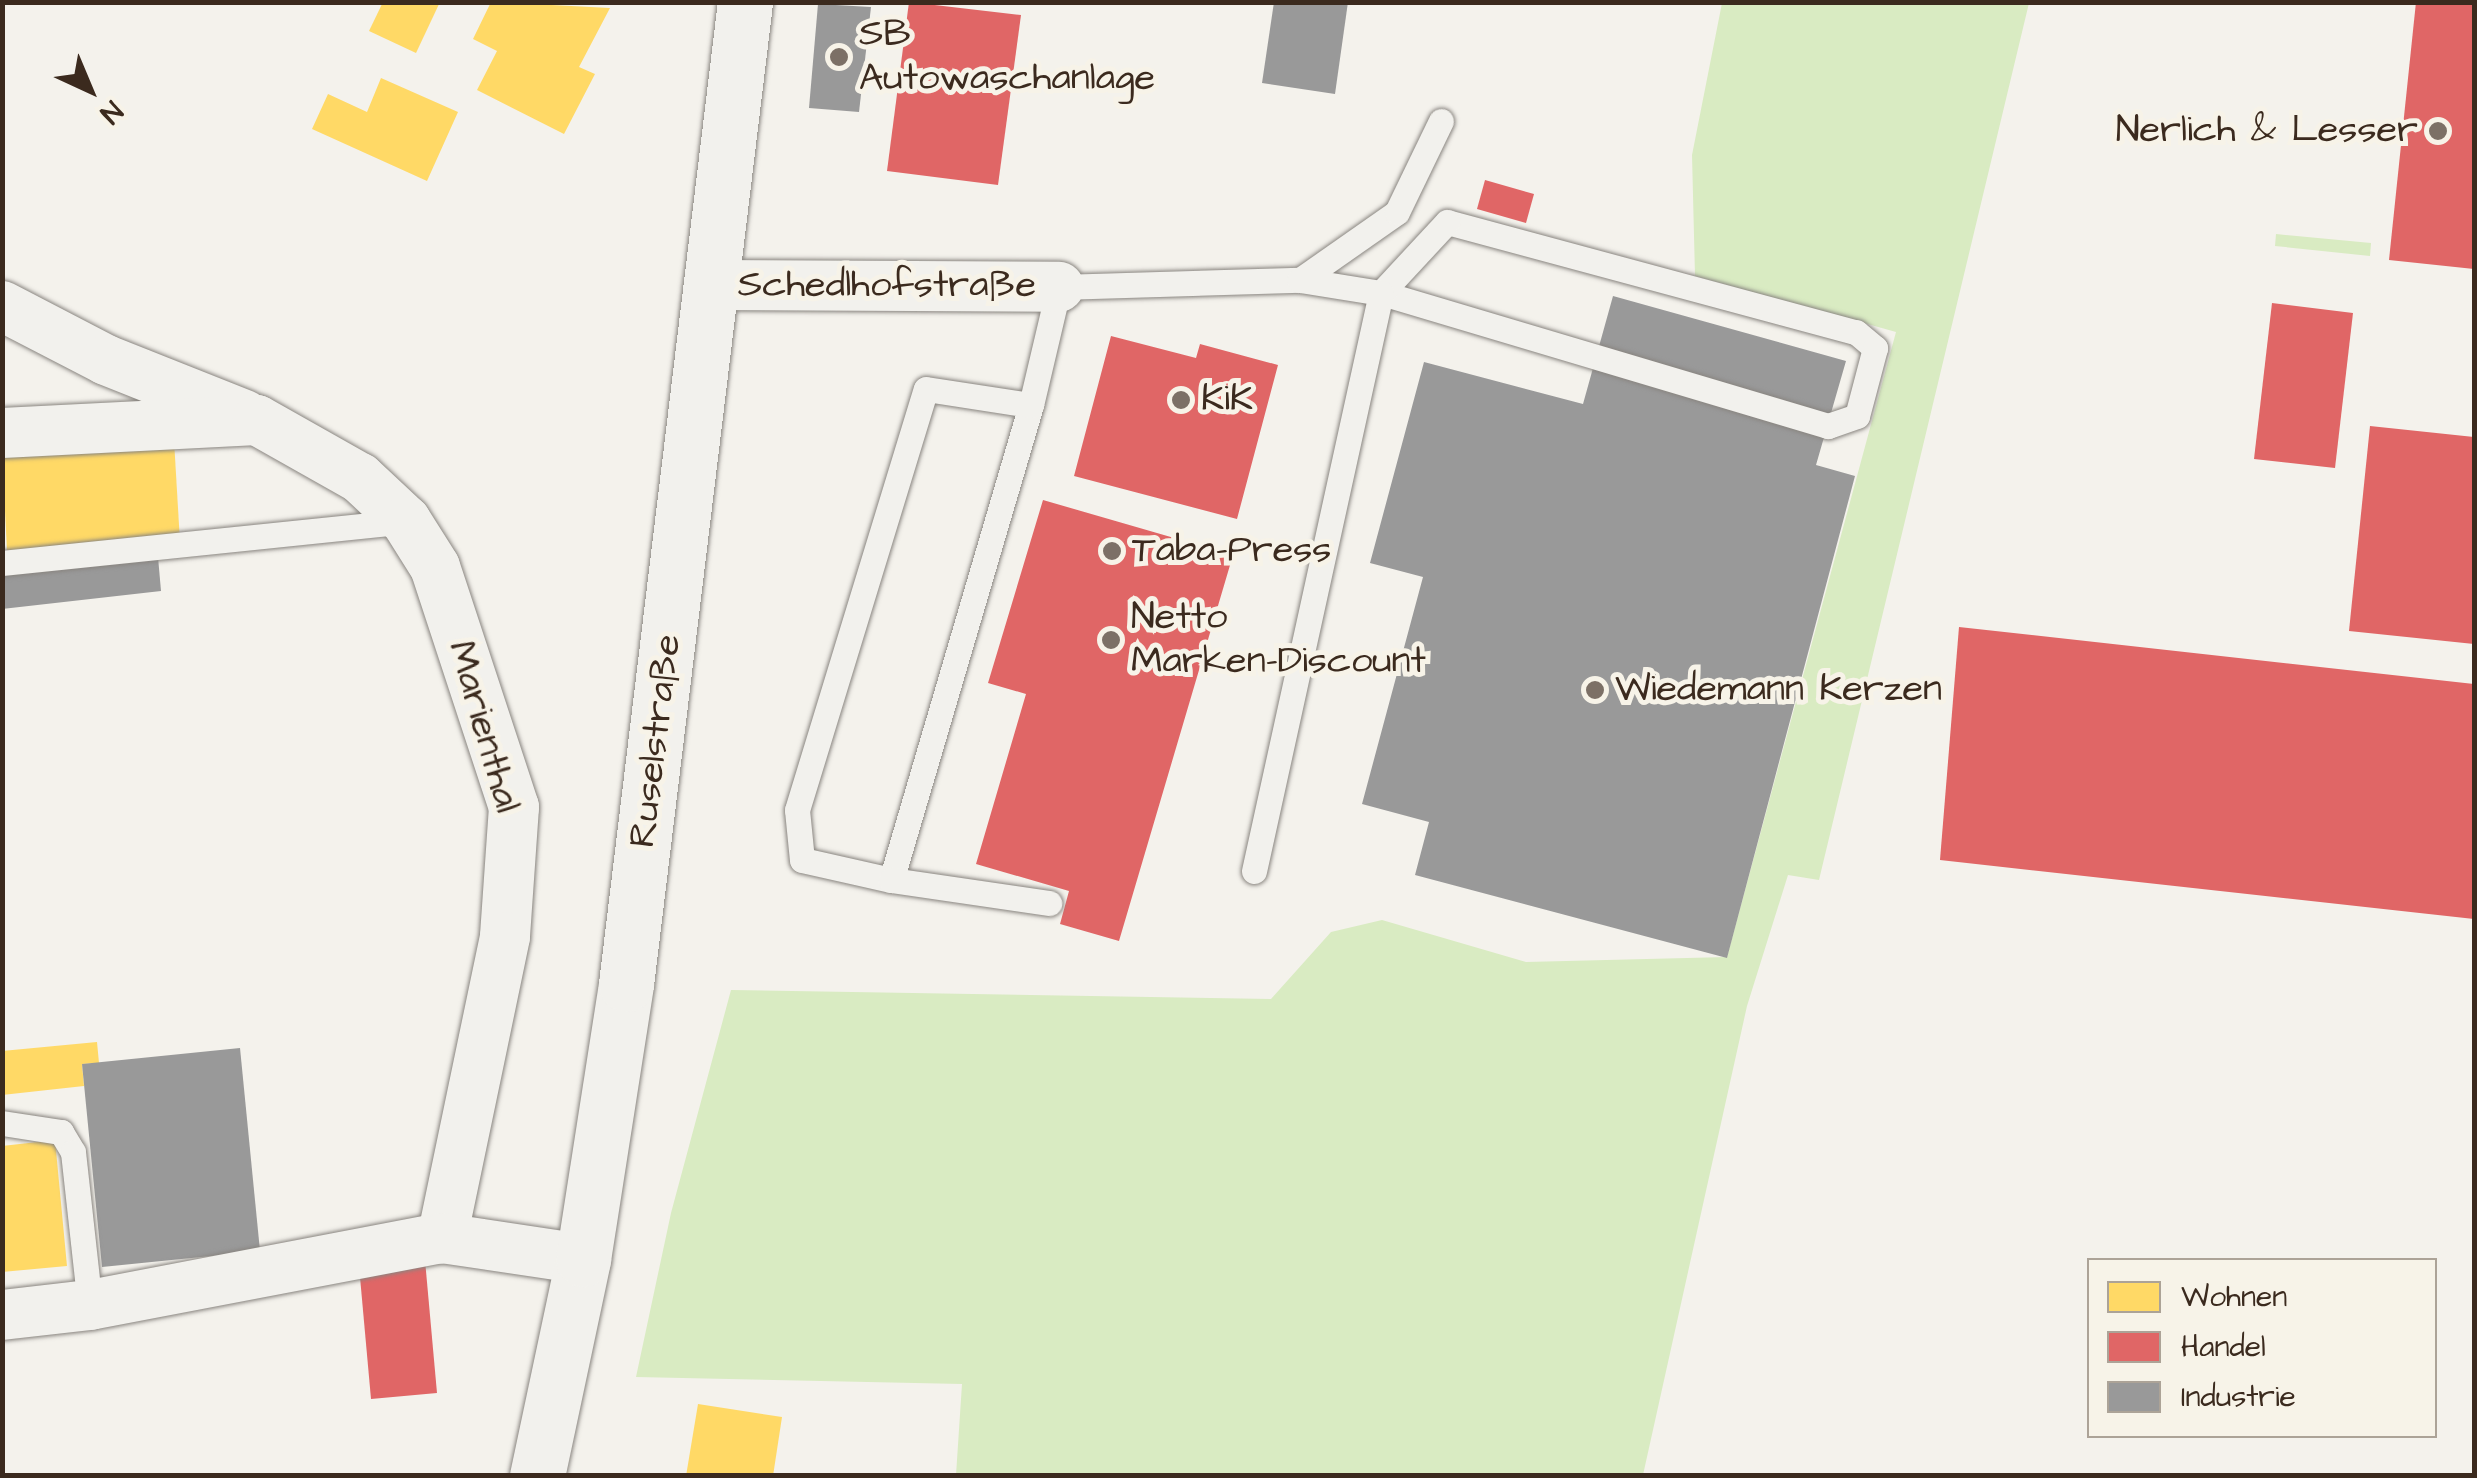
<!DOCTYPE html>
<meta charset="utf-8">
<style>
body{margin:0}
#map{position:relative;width:2477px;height:1478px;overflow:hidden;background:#f4f2ec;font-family:"Architects Daughter",sans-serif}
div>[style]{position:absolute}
.green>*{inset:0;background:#d9ebc2}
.homes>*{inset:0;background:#ffd966}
.shops>*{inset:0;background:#e06666}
.industry>*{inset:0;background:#999}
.roads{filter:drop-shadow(0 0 2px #898580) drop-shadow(0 0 2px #898580)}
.lane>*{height:25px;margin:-12.5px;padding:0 12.5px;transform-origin:12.5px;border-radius:12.5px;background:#f2f1ed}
.street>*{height:50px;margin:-25px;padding:0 25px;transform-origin:25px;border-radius:25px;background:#f2f1ed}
.secondary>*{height:55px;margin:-27.5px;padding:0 27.5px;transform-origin:27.5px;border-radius:27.5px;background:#f2f1ed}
.dots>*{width:28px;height:28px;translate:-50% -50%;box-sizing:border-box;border:5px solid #f7f3e8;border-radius:50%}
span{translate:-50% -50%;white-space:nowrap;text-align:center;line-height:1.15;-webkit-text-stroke:10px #f7f3e8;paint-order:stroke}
.poi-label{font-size:38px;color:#3b2a1e}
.left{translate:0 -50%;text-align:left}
.right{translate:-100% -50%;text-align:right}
.street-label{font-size:38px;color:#3b2a1e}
.frame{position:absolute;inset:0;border:5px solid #3b2a1e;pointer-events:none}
.legend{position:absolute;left:2087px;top:1258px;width:350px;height:180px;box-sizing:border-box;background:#f7f3e8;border:2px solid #aca397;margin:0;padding:12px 18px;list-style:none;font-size:30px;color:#3b2a1e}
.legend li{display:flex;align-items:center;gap:20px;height:50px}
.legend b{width:50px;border:2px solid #aca397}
.north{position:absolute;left:40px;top:40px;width:100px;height:100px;-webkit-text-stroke:8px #f7f3e8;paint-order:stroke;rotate:136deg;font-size:28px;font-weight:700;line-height:40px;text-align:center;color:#3b2a1e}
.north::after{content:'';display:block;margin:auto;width:35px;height:45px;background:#3b2a1e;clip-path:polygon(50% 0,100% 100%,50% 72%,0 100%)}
</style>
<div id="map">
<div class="green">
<div style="clip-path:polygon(1722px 3px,2029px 3px,1819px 880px,1788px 875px,1747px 1006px,1643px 1475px,956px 1475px,962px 1384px,636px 1377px,671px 1213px,731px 990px,1271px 999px,1331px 932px,1382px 920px,1526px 962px,1727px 957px,1896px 332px,1695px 276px,1692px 155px)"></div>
<div style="clip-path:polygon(2276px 234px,2371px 243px,2370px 256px,2275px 246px)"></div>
</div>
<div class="homes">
<div style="clip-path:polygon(383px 2px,440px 2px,416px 53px,369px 31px)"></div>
<div style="clip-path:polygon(491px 2px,610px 8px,579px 67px,595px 74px,564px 134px,477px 90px,497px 51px,473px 39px)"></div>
<div style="clip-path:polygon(381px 78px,458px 112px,427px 181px,312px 129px,328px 94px,367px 112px)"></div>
<div style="clip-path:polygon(174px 440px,180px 542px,7px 551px,2px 450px)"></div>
<div style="clip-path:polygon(97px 1042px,99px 1063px,82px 1064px,84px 1086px,2px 1095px,2px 1051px)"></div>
<div style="clip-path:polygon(55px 1140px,67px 1266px,2px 1272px,2px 1146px)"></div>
<div style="clip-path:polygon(698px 1404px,782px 1417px,773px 1476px,686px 1476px)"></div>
</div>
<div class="shops">
<div style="clip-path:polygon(909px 2px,1021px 15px,998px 185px,887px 171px)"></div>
<div style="clip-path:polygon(2416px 2px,2474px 2px,2474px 269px,2389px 260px)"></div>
<div style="clip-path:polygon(1485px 180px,1534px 194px,1526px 223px,1477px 209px)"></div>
<div style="clip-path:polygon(2272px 303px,2353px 313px,2335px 468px,2254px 459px)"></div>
<div style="clip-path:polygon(1111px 336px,1196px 358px,1200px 344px,1278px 365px,1237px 519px,1074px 476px)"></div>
<div style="clip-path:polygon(2370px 426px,2474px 437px,2474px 644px,2349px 631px)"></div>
<div style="clip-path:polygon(1043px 500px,1233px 555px,1119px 941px,1060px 924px,1069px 891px,976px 864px,1026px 694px,988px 683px)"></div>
<div style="clip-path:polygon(1959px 627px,2474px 684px,2474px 919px,1940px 860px)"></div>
<div style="clip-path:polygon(425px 1260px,437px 1393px,371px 1399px,359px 1266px)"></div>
</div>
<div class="industry">
<div style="clip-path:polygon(1274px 2px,1348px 2px,1335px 94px,1262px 83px)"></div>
<div style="clip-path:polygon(818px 4px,871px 7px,859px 112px,809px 108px)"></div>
<div style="clip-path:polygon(1613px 296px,1846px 361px,1816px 465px,1855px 476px,1727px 958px,1415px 875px,1429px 822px,1362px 804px,1423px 577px,1370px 563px,1424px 362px,1583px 404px)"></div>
<div style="clip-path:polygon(158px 557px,161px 591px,2px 609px,2px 574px)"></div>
<div style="clip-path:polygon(240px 1048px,260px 1251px,102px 1267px,82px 1064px)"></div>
</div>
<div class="roads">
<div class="lane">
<div style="left:1447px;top:222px;width:424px;rotate:15.1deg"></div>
<div style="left:1856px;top:332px;width:25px;rotate:40deg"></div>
<div style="left:1875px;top:348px;width:70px;rotate:104.8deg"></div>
<div style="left:1857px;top:416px;width:31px;rotate:161deg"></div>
<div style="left:1828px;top:426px;width:466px;rotate:-163.4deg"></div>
<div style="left:1381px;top:293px;width:97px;rotate:-47.1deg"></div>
<div style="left:1031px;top:405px;width:495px;rotate:106.4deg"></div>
<div style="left:891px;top:880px;width:91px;rotate:-167.3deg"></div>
<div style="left:802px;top:860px;width:50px;rotate:-95.7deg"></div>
<div style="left:797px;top:810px;width:440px;rotate:-73deg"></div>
<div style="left:926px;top:389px;width:106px;rotate:8.7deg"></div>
<div style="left:1031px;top:405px;width:121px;rotate:-76.7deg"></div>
<div style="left:1059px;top:287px;width:241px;rotate:-1.7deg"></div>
<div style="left:1300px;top:280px;width:118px;rotate:-35deg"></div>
<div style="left:1397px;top:212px;width:101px;rotate:-64.2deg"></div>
<div style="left:2px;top:563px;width:405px;rotate:-5.9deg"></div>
<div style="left:1254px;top:871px;width:592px;rotate:-77.61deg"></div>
<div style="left:1381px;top:293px;width:82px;rotate:-170.9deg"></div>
<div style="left:891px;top:880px;width:160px;rotate:8.3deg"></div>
<div style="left:2px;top:1123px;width:60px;rotate:8.7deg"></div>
<div style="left:61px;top:1132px;width:23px;rotate:59deg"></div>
<div style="left:73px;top:1152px;width:154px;rotate:83.7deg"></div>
</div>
<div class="street">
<div style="left:715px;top:285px;width:344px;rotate:0.3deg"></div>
<div style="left:2px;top:306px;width:117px;rotate:27.4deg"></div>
<div style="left:106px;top:360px;width:149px;rotate:21.7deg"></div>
<div style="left:2px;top:433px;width:255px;rotate:-2.9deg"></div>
<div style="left:257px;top:420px;width:118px;rotate:29.4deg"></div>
<div style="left:360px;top:478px;width:63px;rotate:43.1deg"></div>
<div style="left:406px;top:521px;width:54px;rotate:57.8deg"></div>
<div style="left:435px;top:567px;width:253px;rotate:71.8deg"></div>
<div style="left:514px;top:807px;width:130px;rotate:94deg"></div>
<div style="left:505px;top:937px;width:308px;rotate:101.8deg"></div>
<div style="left:2px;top:1315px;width:89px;rotate:-6.5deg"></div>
<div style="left:90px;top:1305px;width:358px;rotate:-10.8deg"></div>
<div style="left:442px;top:1238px;width:143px;rotate:8.5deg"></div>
</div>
<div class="secondary">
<div style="left:537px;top:1476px;width:222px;rotate:-78deg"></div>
<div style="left:583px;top:1259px;width:278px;rotate:-81.1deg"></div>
<div style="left:626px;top:984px;width:989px;rotate:-83.09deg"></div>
</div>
</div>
<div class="dots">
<div style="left:839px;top:57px;background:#7c7066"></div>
<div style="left:2438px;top:131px;background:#7c7066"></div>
<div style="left:1181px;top:400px;background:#7c7066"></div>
<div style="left:1112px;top:551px;background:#7c7066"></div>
<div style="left:1111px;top:640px;background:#7c7066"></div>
<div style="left:1595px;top:690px;background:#7c7066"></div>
</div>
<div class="poi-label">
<span class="left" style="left:859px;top:57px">SB<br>Autowaschanlage</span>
<span class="right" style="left:2418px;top:131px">Nerlich &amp; Lesser</span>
<span class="left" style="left:1201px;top:400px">KiK</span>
<span class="left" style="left:1132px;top:551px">Taba-Press</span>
<span class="left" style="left:1131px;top:640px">Netto<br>Marken-Discount</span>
<span class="left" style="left:1615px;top:690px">Wiedemann Kerzen</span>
</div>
<div class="street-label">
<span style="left:887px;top:286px">Schedlhofstraße</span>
<span style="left:483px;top:727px;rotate:74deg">Marienthal</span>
<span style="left:656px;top:741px;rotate:-83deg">Ruselstraße</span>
</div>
<div class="frame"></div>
<ul class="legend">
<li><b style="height:28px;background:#ffd966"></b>Wohnen</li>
<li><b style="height:28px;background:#e06666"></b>Handel</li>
<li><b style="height:28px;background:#999"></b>Industrie</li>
</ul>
<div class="north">N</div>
</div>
